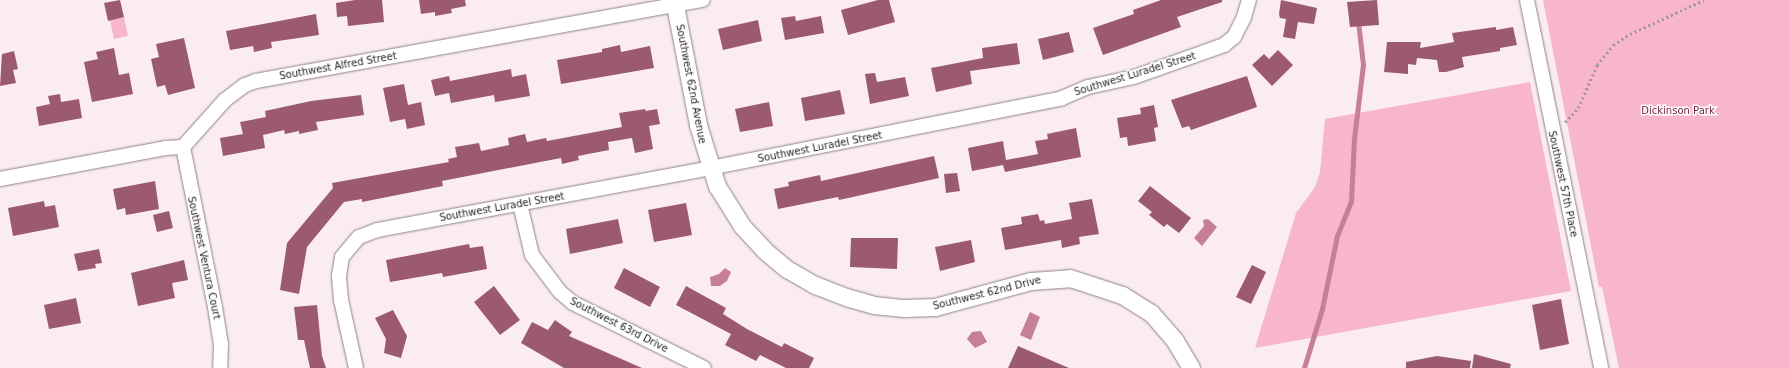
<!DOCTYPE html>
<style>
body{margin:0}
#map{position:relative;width:1789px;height:368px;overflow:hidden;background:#faecf0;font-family:"DejaVu Sans",sans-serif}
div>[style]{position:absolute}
.green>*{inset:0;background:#f7b6cb}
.water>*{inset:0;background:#c57f97}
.stream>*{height:4.5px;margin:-2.25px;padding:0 2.25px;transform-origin:2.25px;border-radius:2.25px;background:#c57f97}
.building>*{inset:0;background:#9c5a71}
.path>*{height:2.5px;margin-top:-1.25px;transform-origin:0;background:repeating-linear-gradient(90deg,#a1979a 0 2px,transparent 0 5px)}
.roads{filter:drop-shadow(0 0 1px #8f8286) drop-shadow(0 0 1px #8f8286)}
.minor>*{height:14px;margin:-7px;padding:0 7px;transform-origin:7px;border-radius:7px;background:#fff}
.tertiary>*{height:17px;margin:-8.5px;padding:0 8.5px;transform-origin:8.5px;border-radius:8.5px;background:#fff}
span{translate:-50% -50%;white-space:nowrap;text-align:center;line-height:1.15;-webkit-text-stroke:3px #fff;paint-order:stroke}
.street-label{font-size:10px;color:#221d1f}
.park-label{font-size:10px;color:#721e43}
</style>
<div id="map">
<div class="green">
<div style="clip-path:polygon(1543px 0,1789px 0,1789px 368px,1619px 368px,1602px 287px,1599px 287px)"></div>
<div style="clip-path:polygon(124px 17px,128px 36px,114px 39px,110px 20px)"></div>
<div style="clip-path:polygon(1530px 82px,1571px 291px,1255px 348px,1296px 213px,1315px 187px,1320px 172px,1325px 119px)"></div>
</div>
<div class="water">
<div style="clip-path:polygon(1208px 219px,1217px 227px,1202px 246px,1194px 238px,1204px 226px,1203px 220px)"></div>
<div style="clip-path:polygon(725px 268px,731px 272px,727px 281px,720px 286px,711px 286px,710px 277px,719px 274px)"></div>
<div style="clip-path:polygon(1030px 312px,1040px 317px,1031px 340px,1020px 335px)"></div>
<div style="clip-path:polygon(981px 331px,987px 342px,975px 348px,967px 339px,972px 332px)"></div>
</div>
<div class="stream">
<div style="left:1304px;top:368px;width:62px;rotate:-73deg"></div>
<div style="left:1322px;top:309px;width:75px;rotate:-78.4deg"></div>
<div style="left:1337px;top:236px;width:37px;rotate:-68deg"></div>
<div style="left:1351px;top:202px;width:63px;rotate:-87.3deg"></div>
<div style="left:1354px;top:139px;width:75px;rotate:-83.1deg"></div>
<div style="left:1363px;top:65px;width:43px;rotate:-96.6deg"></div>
</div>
<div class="building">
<div style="clip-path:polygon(120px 0,124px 17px,108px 21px,104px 3px)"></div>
<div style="clip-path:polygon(355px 0,382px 0,384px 22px,348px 26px,347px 16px,337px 17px,336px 3px)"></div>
<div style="clip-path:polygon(419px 0,465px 0,466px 6px,451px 9px,452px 13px,435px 16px,435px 12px,421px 14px)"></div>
<div style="clip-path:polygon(878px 0,889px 0,895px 22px,848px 35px,841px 10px)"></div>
<div style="clip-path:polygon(1161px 0,1222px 0,1222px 2px,1177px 17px,1181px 27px,1103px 55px,1093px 28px,1134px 14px,1133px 10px)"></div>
<div style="clip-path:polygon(1281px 0,1317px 8px,1314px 24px,1298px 22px,1295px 39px,1283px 37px,1286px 19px,1280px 18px,1279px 14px)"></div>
<div style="clip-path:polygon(1377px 0,1379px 25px,1350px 27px,1347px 2px)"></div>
<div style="clip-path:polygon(316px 14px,319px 35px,271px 42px,272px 48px,254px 52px,253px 46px,230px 50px,226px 31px)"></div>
<div style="clip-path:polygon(795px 16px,796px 21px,821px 16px,824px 33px,785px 40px,781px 18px)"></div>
<div style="clip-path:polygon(758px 20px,762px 41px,723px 50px,718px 29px)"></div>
<div style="clip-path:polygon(1496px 27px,1496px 30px,1513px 27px,1517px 45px,1500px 48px,1500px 51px,1462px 57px,1464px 67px,1446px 72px,1439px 72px,1437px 60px,1417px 58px,1416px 65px,1408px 64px,1408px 74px,1384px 72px,1387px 42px,1421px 42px,1420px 48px,1454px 42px,1452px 33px)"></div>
<div style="clip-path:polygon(1069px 32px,1074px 52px,1043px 60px,1038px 39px)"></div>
<div style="clip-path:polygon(184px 38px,195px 88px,168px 95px,165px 85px,157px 87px,151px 59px,159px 57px,156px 44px)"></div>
<div style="clip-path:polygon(1017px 43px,1020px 64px,970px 71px,972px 84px,936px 92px,931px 68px,983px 58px,982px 48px)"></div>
<div style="clip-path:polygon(620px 45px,621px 52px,650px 46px,654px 68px,561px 84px,557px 60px,602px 52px,602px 49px)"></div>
<div style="clip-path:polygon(114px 48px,119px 75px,129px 73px,133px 94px,92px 102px,84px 62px,98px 59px,96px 52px)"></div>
<div style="clip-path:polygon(1278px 50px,1293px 65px,1272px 86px,1252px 65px,1264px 54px,1269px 59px)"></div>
<div style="clip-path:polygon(14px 51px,18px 69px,13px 70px,16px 83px,0 86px,2px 54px)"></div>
<div style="clip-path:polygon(511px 69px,512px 77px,526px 74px,530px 96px,495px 102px,494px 95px,451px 103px,449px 93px,435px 96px,431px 80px,449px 76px,450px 81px)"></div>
<div style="clip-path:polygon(875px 73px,877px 82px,905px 77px,909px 96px,870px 104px,865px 74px)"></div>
<div style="clip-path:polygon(1247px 76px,1257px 107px,1191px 130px,1189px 126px,1182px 128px,1171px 100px)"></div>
<div style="clip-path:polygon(404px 84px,408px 105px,421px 102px,425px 125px,407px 129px,405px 119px,390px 122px,383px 88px)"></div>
<div style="clip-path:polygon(840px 90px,845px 114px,805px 121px,801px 98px)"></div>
<div style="clip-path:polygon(60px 94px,61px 102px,79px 99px,82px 118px,39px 126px,36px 107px,50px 104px,48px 96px)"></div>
<div style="clip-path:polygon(361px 95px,364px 115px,316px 122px,318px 130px,299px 134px,299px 131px,285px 134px,284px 130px,263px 135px,265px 148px,223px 156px,220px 138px,243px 134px,240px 122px,266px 117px,265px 111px,311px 101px)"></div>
<div style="clip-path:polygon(769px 102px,773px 126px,740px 132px,735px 109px)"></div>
<div style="clip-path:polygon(1154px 105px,1158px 127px,1154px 128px,1156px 141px,1128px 146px,1127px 137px,1120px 138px,1117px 118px,1141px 114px,1140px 108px)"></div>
<div style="clip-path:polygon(645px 109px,646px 111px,657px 109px,660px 124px,649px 126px,653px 149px,635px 153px,632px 138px,608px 142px,609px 150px,578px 156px,579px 160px,562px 164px,561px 158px,442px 181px,443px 186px,362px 202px,362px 199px,344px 202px,307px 247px,299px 294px,280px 290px,287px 243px,333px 188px,332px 183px,449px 162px,448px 159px,457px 157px,455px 147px,479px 143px,481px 151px,509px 145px,508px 138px,525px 134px,527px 142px,546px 138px,547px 141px,622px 127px,619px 113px)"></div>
<div style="clip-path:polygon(1076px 128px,1081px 157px,1005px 172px,1003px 165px,972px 171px,968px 148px,1003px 141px,1006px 160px,1038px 154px,1035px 141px,1048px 139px,1047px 134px)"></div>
<div style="clip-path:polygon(934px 156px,939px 178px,839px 200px,838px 197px,778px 209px,774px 189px,789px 186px,788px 182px,820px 175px,821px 181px)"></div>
<div style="clip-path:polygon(957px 173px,960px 191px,946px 193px,944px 174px)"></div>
<div style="clip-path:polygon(155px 181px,159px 209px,126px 215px,125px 208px,117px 210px,113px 189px)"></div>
<div style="clip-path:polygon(1150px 186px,1191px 218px,1179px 233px,1167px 224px,1164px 227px,1149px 215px,1152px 212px,1138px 201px)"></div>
<div style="clip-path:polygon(1092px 199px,1099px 234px,1079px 237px,1080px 244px,1062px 248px,1061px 240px,1005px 250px,1001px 228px,1022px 224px,1021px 217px,1038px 214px,1040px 221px,1044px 220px,1045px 224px,1072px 219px,1069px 203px)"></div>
<div style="clip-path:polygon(44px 201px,45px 207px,55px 205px,59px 227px,13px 236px,8px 208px)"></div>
<div style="clip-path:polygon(686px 203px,692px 235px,654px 242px,648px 210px)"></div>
<div style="clip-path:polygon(169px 211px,173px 228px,157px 232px,153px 215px)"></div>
<div style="clip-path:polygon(618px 219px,623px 243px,570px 254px,566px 229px)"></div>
<div style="clip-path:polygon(851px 238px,898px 238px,897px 269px,850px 267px)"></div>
<div style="clip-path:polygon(971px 240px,975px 262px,940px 271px,935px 247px)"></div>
<div style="clip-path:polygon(469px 244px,470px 248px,483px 246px,487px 269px,443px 277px,442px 273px,390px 282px,386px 260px)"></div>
<div style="clip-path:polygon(99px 249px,102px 263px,95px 264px,96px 268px,78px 271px,74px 254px)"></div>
<div style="clip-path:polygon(184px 260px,188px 280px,172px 283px,175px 298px,138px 306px,131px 273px)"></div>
<div style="clip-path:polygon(1252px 265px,1266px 272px,1251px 304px,1236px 297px)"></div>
<div style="clip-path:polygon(624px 268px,660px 287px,650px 307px,614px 288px)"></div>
<div style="clip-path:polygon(494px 286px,520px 320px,500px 335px,474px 302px)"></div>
<div style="clip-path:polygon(686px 286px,726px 308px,723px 314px,747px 329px,782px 347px,784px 343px,814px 358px,809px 368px,786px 368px,760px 355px,756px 361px,725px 345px,731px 334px,676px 305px)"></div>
<div style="clip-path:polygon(76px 298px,81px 323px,49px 329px,44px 305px)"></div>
<div style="clip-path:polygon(1561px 299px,1569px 344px,1540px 350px,1532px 305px)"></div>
<div style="clip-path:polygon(317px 305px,322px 356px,326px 368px,310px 368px,304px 340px,298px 340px,294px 307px)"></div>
<div style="clip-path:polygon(393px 310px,407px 336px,401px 358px,384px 353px,386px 339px,375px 318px)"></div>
<div style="clip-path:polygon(555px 320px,572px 332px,569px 336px,642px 368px,564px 368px,521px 343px,532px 322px,548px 330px)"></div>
<div style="clip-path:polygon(1018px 346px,1069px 368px,1008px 368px)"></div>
<div style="clip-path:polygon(1474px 354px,1511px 364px,1510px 368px,1472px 368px)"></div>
<div style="clip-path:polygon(1437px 356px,1471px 361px,1470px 368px,1406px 368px,1406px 362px)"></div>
</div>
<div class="path">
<div style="left:1565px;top:122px;width:19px;rotate:-47deg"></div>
<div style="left:1578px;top:108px;width:47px;rotate:-66.2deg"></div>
<div style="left:1597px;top:65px;width:26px;rotate:-51deg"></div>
<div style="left:1613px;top:45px;width:20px;rotate:-33deg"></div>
<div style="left:1630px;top:34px;width:81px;rotate:-24.7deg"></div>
</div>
<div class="roads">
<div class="minor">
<div style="left:1527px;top:0;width:375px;rotate:78.6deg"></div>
<div style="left:183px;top:147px;width:163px;rotate:78.7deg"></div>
<div style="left:215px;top:307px;width:37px;rotate:81deg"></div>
<div style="left:221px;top:344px;width:24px;rotate:92deg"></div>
<div style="left:0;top:179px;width:168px;rotate:-10.6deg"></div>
<div style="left:165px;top:148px;width:18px;rotate:-3deg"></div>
<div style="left:183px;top:147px;width:63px;rotate:-48.2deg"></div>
<div style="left:225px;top:100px;width:25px;rotate:-37deg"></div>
<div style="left:245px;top:85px;width:12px;rotate:-20deg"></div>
<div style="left:256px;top:81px;width:454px;rotate:-10.3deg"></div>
<div style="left:520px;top:204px;width:52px;rotate:76.8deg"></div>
<div style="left:532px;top:255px;width:46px;rotate:52.9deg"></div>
<div style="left:560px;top:292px;width:17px;rotate:40deg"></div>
<div style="left:573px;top:303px;width:146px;rotate:26.4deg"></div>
<div style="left:356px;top:368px;width:70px;rotate:-102.4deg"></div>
<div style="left:341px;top:300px;width:24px;rotate:-95deg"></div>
<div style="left:339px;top:276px;width:19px;rotate:-81deg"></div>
<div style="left:342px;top:257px;width:26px;rotate:-50deg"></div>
<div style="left:359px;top:237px;width:19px;rotate:-21deg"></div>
<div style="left:377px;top:230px;width:339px;rotate:-10.5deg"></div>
<div style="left:710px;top:168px;width:359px;rotate:-11.2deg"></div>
<div style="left:1062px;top:98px;width:28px;rotate:-23deg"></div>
<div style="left:1088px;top:87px;width:47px;rotate:-12.3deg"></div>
<div style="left:1134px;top:77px;width:96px;rotate:-19.6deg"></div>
<div style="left:1224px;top:45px;width:13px;rotate:-39deg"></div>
<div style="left:1234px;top:37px;width:22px;rotate:-63deg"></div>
<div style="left:1244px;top:17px;width:18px;rotate:-74deg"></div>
</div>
<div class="tertiary">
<div style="left:674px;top:0;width:127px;rotate:79.1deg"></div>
<div style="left:698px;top:125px;width:64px;rotate:72.7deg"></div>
<div style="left:717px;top:186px;width:47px;rotate:58deg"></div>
<div style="left:742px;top:226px;width:33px;rotate:47deg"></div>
<div style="left:764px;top:250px;width:30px;rotate:40deg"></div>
<div style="left:787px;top:269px;width:32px;rotate:30deg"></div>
<div style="left:815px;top:285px;width:33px;rotate:21deg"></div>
<div style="left:846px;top:297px;width:29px;rotate:16deg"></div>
<div style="left:874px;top:305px;width:30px;rotate:6deg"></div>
<div style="left:904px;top:308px;width:31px;rotate:-2deg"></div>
<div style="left:935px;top:307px;width:99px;rotate:-15.2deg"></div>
<div style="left:1031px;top:281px;width:39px;rotate:-4deg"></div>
<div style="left:1070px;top:278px;width:55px;rotate:18.1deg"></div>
<div style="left:1122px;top:295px;width:34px;rotate:32deg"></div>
<div style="left:1151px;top:313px;width:37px;rotate:49deg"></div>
<div style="left:1175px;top:341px;width:31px;rotate:59deg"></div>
</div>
</div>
<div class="street-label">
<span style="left:338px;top:66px;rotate:-10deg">Southwest Alfred Street</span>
<span style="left:1135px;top:74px;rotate:-17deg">Southwest Luradel Street</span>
<span style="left:691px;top:84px;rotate:79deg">Southwest 62nd Avenue</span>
<span style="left:820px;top:147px;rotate:-11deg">Southwest Luradel Street</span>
<span style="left:1563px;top:184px;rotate:78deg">Southwest 57th Place</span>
<span style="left:502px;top:207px;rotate:-10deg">Southwest Luradel Street</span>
<span style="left:204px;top:258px;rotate:78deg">Southwest Ventura Court</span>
<span style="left:987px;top:293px;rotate:-14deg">Southwest 62nd Drive</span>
<span style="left:619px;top:325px;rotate:27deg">Southwest 63rd Drive</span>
</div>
<div class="park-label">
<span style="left:1678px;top:111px">Dickinson Park</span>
</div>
</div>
